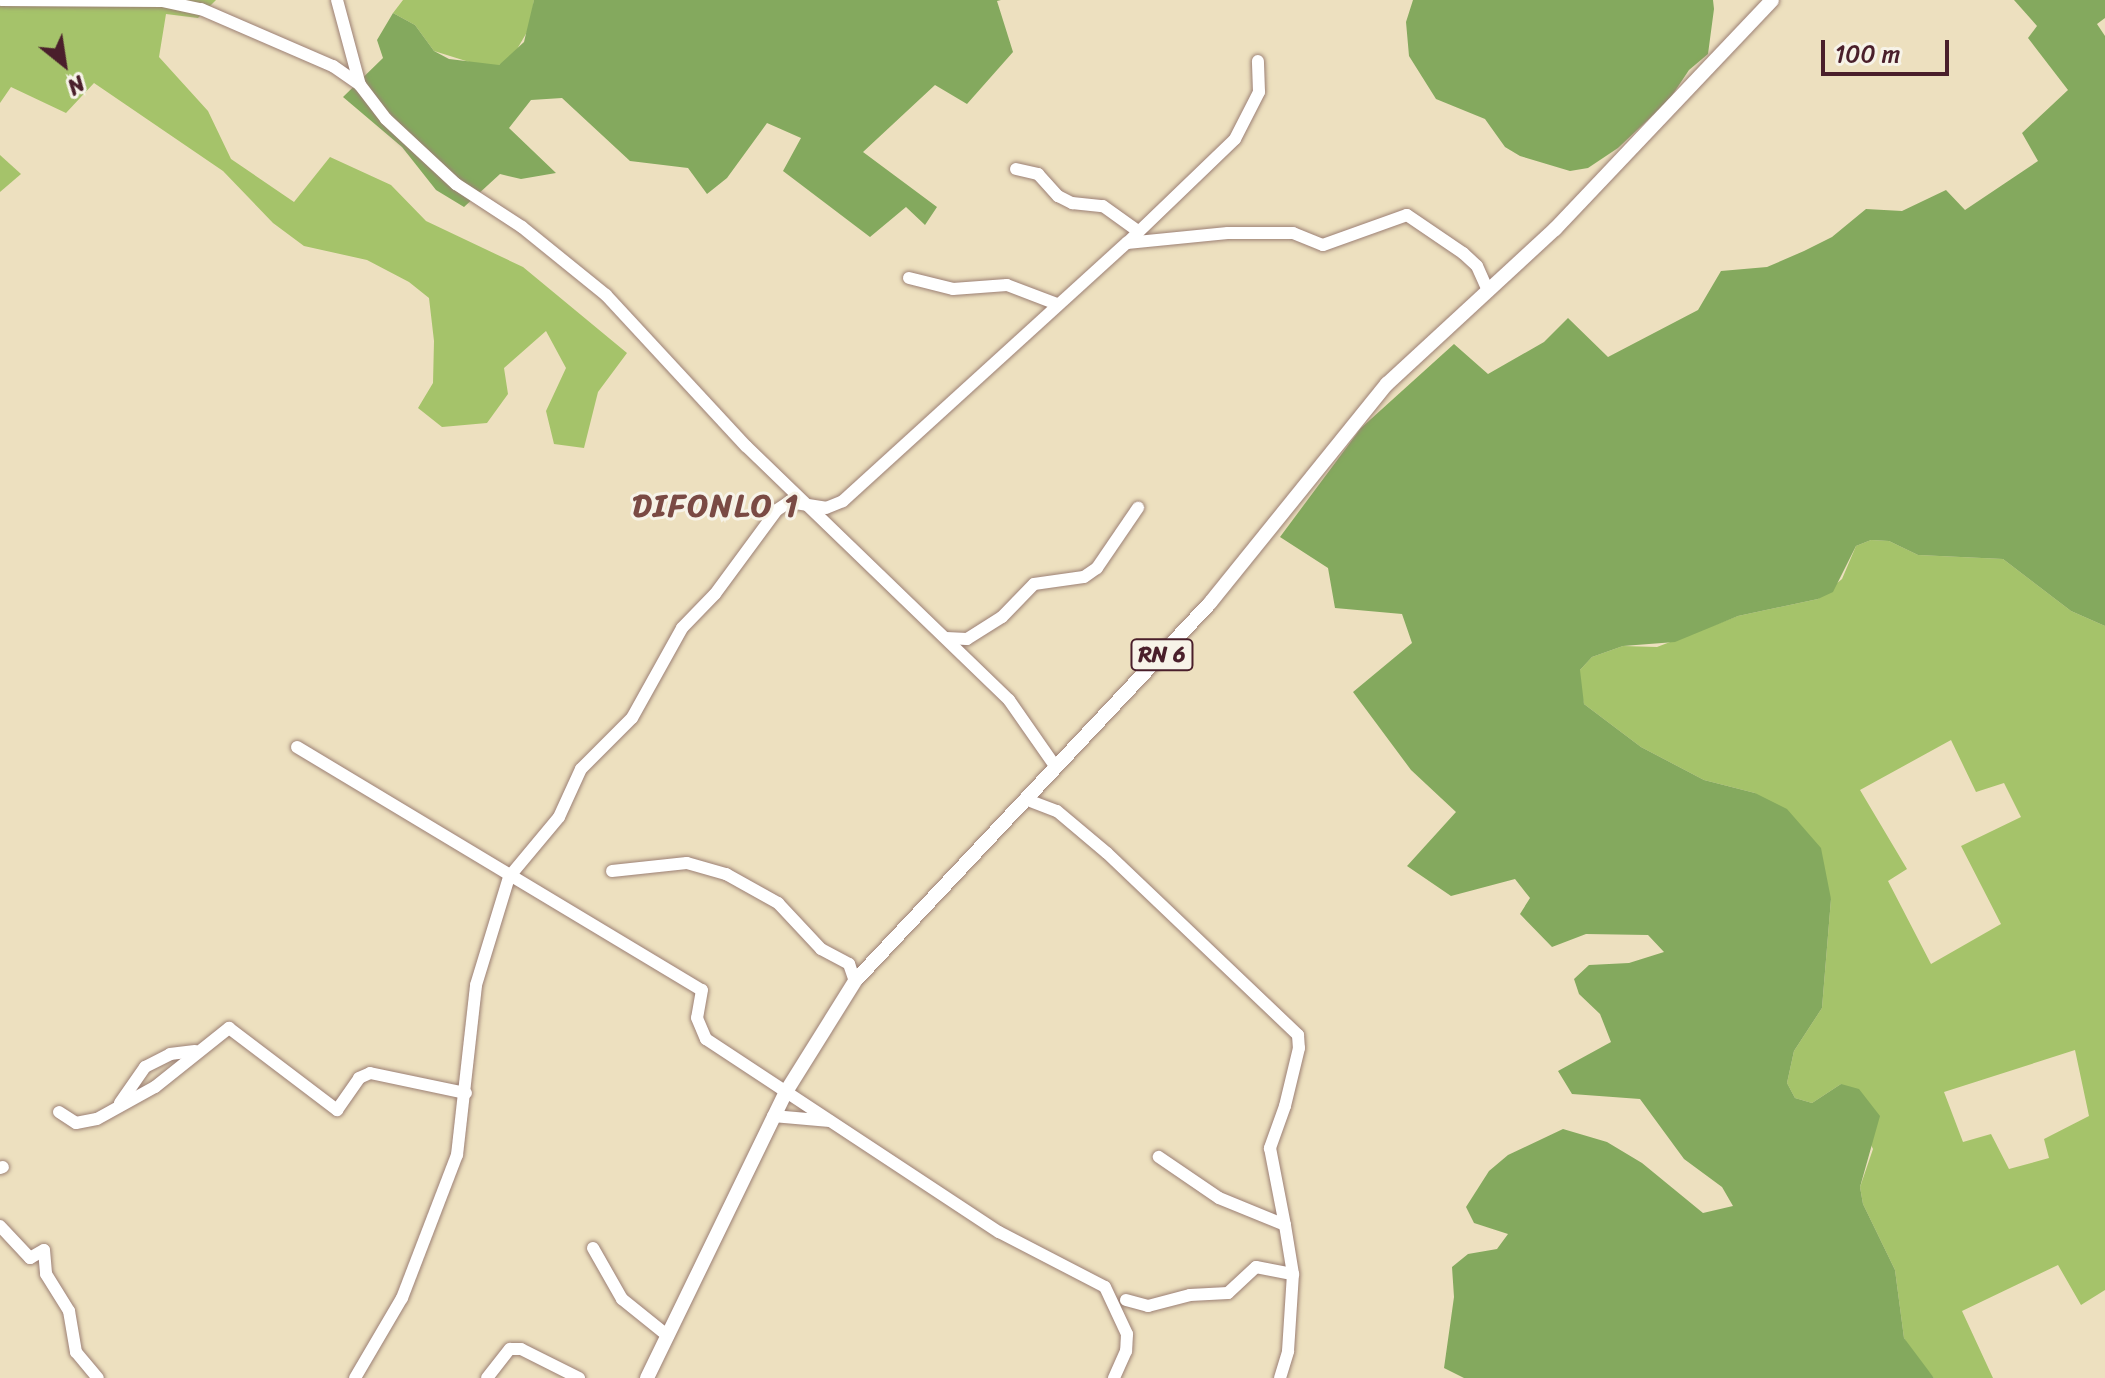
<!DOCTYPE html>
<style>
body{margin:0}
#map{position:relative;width:2105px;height:1378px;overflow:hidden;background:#ede0bf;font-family:Sriracha,sans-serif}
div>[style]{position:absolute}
.green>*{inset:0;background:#a5c36a}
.forest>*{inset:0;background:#84a95e}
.roads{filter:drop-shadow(0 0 2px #9c8075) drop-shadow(0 0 2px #9c8075)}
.minor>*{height:12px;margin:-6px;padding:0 6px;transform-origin:6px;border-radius:6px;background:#fff}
.major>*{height:14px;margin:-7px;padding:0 7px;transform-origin:7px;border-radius:7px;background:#fff}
span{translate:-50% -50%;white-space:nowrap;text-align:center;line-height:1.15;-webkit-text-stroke:6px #f7f3e8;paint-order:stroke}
.shield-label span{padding:2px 6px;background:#f7f3e8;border:2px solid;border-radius:6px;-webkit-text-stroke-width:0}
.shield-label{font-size:22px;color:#4a1f2b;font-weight:700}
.district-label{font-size:32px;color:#7a4a44;font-weight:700;letter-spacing:2px}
.north{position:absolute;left:24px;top:24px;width:80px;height:80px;-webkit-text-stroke:6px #f7f3e8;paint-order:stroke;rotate:150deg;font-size:22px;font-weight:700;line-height:32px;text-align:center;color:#4a1f2b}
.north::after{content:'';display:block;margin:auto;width:28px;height:36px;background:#4a1f2b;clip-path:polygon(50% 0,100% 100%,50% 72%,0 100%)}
.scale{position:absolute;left:1821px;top:40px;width:128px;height:36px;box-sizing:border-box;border:4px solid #4a1f2b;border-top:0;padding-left:10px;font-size:24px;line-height:28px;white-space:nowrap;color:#4a1f2b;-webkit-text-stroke:6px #f7f3e8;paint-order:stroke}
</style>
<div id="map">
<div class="green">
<div style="clip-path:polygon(0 0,216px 0,198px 18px,166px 14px,159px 57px,208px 111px,231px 159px,294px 202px,330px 157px,391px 185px,426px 221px,523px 267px,627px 353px,598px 392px,584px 448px,554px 444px,546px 411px,566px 368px,546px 331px,504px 368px,508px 394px,487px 423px,442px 427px,418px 408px,433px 383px,434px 341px,429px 298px,409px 282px,367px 260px,304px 246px,273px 223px,223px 171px,94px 83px,66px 113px,11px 87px,0 103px)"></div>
<div style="clip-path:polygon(403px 0,534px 0,530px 27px,513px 56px,499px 65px,482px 66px,434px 51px,415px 25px,393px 13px)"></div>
<div style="clip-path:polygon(0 155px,21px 174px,0 192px)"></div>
<div style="clip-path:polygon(evenodd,1871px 540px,1889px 541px,1918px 555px,2003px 559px,2071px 611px,2105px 626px,2105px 1290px,2081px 1305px,2058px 1265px,1962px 1311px,1993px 1378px,1934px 1378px,1912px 1353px,1904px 1338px,1895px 1270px,1863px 1204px,1860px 1187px,1873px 1149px,1841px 1084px,1812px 1103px,1795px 1098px,1787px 1083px,1794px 1051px,1822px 1008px,1831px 899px,1755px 793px,1704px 780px,1641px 747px,1584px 704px,1580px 688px,1580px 670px,1592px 657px,1623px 646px,1657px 647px,1738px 616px,1818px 599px,1842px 579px,1856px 546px,1871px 540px,1951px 740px,1976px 792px,2004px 783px,2021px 817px,1961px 846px,2001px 924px,1931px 964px,1888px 881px,1907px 869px,1860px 790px,1951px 740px,1871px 540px,2075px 1050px,2089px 1116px,2044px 1139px,2049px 1158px,2009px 1169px,1991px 1134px,1963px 1142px,1944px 1092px,2075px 1050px)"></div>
</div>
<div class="forest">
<div style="clip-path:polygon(534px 0,1001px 0,997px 1px,1013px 52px,967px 104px,935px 85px,863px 152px,937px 207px,925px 225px,906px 207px,870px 237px,783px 171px,801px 138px,767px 123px,727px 178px,707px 194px,688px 168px,630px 161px,562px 98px,531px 100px,509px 128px,556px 173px,521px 179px,500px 174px,464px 207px,436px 190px,402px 147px,343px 97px,383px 58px,377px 40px,393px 13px,415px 25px,434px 51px,449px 59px,499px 65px,524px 42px)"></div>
<div style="clip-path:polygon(1413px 0,1713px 0,1714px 9px,1708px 54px,1689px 70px,1669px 100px,1618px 148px,1588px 168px,1570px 171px,1520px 156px,1505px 147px,1485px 119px,1436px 99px,1409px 56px,1406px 22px)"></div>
<div style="clip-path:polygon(2014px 0,2105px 0,2105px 18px,2097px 24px,2105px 36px,2105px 626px,2071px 611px,2003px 559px,1918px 555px,1889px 541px,1871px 540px,1856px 546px,1833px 592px,1818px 599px,1738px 616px,1675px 642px,1623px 646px,1592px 657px,1580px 670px,1584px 704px,1641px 747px,1704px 780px,1755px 793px,1787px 809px,1821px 848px,1831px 899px,1822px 1008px,1794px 1051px,1787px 1083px,1795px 1098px,1812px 1103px,1841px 1084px,1859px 1089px,1880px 1116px,1860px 1187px,1863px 1204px,1895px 1270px,1904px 1338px,1934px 1378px,1464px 1378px,1444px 1368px,1454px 1297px,1452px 1267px,1468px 1254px,1497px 1249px,1508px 1234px,1474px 1223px,1466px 1207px,1489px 1171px,1508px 1155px,1563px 1129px,1607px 1142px,1642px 1163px,1703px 1213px,1733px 1206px,1722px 1187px,1684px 1159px,1640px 1099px,1572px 1094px,1558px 1071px,1611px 1042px,1600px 1014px,1579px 994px,1574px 979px,1589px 965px,1629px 963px,1664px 952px,1648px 935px,1586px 934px,1552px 947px,1520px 914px,1530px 898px,1515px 879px,1451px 896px,1407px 866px,1456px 812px,1411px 770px,1353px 692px,1412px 643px,1402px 614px,1335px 608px,1328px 568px,1280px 537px,1361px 428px,1454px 344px,1488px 374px,1544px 342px,1568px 318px,1608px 357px,1698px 310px,1721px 271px,1767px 267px,1804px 251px,1832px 237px,1866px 209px,1902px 211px,1946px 190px,1965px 210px,2038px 161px,2022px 133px,2068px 90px,2028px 38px,2037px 26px)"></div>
</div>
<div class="roads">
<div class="minor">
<div style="left:1px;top:0;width:161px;rotate:0.4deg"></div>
<div style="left:162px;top:1px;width:40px;rotate:12deg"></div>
<div style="left:201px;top:9px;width:144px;rotate:23.4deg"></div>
<div style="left:333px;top:66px;width:33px;rotate:35deg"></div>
<div style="left:360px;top:85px;width:43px;rotate:52.6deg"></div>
<div style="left:386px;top:119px;width:96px;rotate:42.9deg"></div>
<div style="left:456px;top:184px;width:79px;rotate:33.1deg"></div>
<div style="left:522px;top:227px;width:108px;rotate:39deg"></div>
<div style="left:606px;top:295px;width:206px;rotate:47.2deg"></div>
<div style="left:746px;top:446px;width:366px;rotate:44deg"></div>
<div style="left:1009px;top:700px;width:80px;rotate:55.1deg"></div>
<div style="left:337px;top:0;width:88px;rotate:74.9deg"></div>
<div style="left:1016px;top:169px;width:23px;rotate:13deg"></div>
<div style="left:1038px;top:174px;width:30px;rotate:48deg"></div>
<div style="left:1058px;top:196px;width:16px;rotate:27deg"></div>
<div style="left:1072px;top:203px;width:31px;rotate:6deg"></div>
<div style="left:1103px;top:206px;width:44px;rotate:35.8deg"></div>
<div style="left:1127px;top:243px;width:150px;rotate:-43.9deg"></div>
<div style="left:1235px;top:139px;width:53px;rotate:-62.9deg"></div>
<div style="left:1259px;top:92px;width:31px;rotate:-92deg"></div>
<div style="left:909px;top:278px;width:45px;rotate:14deg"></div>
<div style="left:953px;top:289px;width:54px;rotate:-4.2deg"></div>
<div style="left:1007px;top:285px;width:53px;rotate:20.8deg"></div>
<div style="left:946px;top:638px;width:21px;rotate:3deg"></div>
<div style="left:967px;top:639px;width:41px;rotate:-32.2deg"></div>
<div style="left:1002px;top:617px;width:46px;rotate:-45.9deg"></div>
<div style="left:1034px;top:584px;width:50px;rotate:-8deg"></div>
<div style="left:1084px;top:577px;width:16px;rotate:-35deg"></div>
<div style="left:1097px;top:568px;width:73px;rotate:-55.7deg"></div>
<div style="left:297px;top:747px;width:472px;rotate:31deg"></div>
<div style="left:702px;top:990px;width:28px;rotate:100deg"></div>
<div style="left:697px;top:1018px;width:23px;rotate:67deg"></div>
<div style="left:706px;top:1039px;width:351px;rotate:33.4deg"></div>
<div style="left:999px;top:1232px;width:119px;rotate:27.4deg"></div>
<div style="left:1105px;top:1287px;width:52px;rotate:64.9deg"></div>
<div style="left:1127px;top:1334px;width:17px;rotate:93deg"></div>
<div style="left:1126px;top:1351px;width:30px;rotate:114deg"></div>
<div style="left:1025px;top:799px;width:34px;rotate:21deg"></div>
<div style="left:1057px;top:811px;width:65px;rotate:40deg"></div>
<div style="left:1107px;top:853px;width:264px;rotate:43.6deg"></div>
<div style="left:1298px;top:1035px;width:13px;rotate:86deg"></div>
<div style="left:1299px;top:1048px;width:60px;rotate:103.6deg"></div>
<div style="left:1285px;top:1106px;width:45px;rotate:109.7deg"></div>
<div style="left:1270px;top:1148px;width:78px;rotate:79deg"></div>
<div style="left:1285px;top:1225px;width:71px;rotate:-157.8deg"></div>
<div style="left:1219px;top:1198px;width:73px;rotate:-145.7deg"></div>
<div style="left:612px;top:871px;width:75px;rotate:-6.1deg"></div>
<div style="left:687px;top:863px;width:41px;rotate:15.8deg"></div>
<div style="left:726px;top:874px;width:60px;rotate:29.1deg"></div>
<div style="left:778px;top:903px;width:63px;rotate:46.9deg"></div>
<div style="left:821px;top:949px;width:32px;rotate:28deg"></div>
<div style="left:849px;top:964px;width:18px;rotate:71deg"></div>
<div style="left:120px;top:1103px;width:44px;rotate:-55.2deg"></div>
<div style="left:145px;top:1067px;width:28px;rotate:-27deg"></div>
<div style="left:170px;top:1054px;width:25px;rotate:-7deg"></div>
<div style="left:59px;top:1112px;width:20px;rotate:33deg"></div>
<div style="left:76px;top:1123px;width:21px;rotate:-11deg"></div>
<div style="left:97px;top:1119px;width:66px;rotate:-28.9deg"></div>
<div style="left:155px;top:1087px;width:95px;rotate:-38.6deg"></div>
<div style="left:229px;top:1028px;width:136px;rotate:37.2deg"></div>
<div style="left:337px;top:1110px;width:39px;rotate:-55deg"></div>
<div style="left:359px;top:1078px;width:12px;rotate:-24deg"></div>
<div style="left:370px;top:1073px;width:98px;rotate:11.8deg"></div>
<div style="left:773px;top:1116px;width:57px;rotate:5deg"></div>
<div style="left:0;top:1168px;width:3px;rotate:-18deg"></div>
<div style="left:0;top:1226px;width:44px;rotate:46.8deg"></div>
<div style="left:30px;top:1258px;width:16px;rotate:-30deg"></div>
<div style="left:44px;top:1250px;width:24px;rotate:85deg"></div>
<div style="left:46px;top:1274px;width:44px;rotate:58.1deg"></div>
<div style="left:69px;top:1311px;width:42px;rotate:80.3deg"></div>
<div style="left:76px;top:1352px;width:34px;rotate:50deg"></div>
<div style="left:593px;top:1248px;width:59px;rotate:60.4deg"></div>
<div style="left:622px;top:1299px;width:59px;rotate:38.8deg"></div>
<div style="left:1126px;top:1300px;width:23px;rotate:15deg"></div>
<div style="left:1148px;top:1306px;width:43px;rotate:-14.7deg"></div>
<div style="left:1190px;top:1295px;width:38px;rotate:-3deg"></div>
<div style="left:1228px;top:1293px;width:38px;rotate:-43deg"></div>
<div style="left:1256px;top:1267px;width:38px;rotate:11deg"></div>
<div style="left:1293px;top:1274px;width:50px;rotate:-99.3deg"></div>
<div style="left:355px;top:1378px;width:93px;rotate:-59.6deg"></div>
<div style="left:402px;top:1298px;width:153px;rotate:-69deg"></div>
<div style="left:457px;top:1155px;width:171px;rotate:-83.6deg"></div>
<div style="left:476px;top:985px;width:113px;rotate:-73deg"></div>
<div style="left:509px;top:877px;width:78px;rotate:-50.2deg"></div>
<div style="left:559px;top:817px;width:53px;rotate:-65.4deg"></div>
<div style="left:581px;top:769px;width:72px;rotate:-45deg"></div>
<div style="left:632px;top:718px;width:103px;rotate:-60.9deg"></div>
<div style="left:682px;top:628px;width:47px;rotate:-45.9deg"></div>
<div style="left:715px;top:594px;width:104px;rotate:-53.6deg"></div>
<div style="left:777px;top:510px;width:14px;rotate:-34deg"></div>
<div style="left:789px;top:502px;width:37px;rotate:9deg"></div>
<div style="left:826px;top:508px;width:18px;rotate:-22deg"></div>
<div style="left:843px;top:501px;width:384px;rotate:-42.3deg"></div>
<div style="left:1127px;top:243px;width:101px;rotate:-5.7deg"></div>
<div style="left:1228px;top:233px;width:65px"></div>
<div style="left:1293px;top:233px;width:32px;rotate:22deg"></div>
<div style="left:1323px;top:245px;width:89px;rotate:-19.7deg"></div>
<div style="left:1407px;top:215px;width:68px;rotate:34.2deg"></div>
<div style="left:1463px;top:253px;width:19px;rotate:43deg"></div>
<div style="left:1477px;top:266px;width:27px;rotate:66deg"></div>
<div style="left:487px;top:1378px;width:37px;rotate:-52deg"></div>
<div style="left:510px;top:1349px;width:11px"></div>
<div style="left:521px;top:1349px;width:65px;rotate:26.6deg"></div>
<div style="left:1280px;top:1378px;width:28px;rotate:-73deg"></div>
<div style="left:1288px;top:1351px;width:77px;rotate:-86.3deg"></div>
</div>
<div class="major">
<div style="left:647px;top:1378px;width:320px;rotate:-64.1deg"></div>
<div style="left:787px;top:1090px;width:128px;rotate:-58deg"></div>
<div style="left:855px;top:981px;width:519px;rotate:-46.8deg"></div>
<div style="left:1210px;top:603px;width:282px;rotate:-51.1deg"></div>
<div style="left:1387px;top:384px;width:229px;rotate:-42.7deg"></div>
<div style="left:1555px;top:229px;width:315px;rotate:-46.5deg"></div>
</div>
</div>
<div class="shield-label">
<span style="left:1162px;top:655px">RN 6</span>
</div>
<div class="district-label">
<span style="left:716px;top:506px">DIFONLO 1</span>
</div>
<div class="north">N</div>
<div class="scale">100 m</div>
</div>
